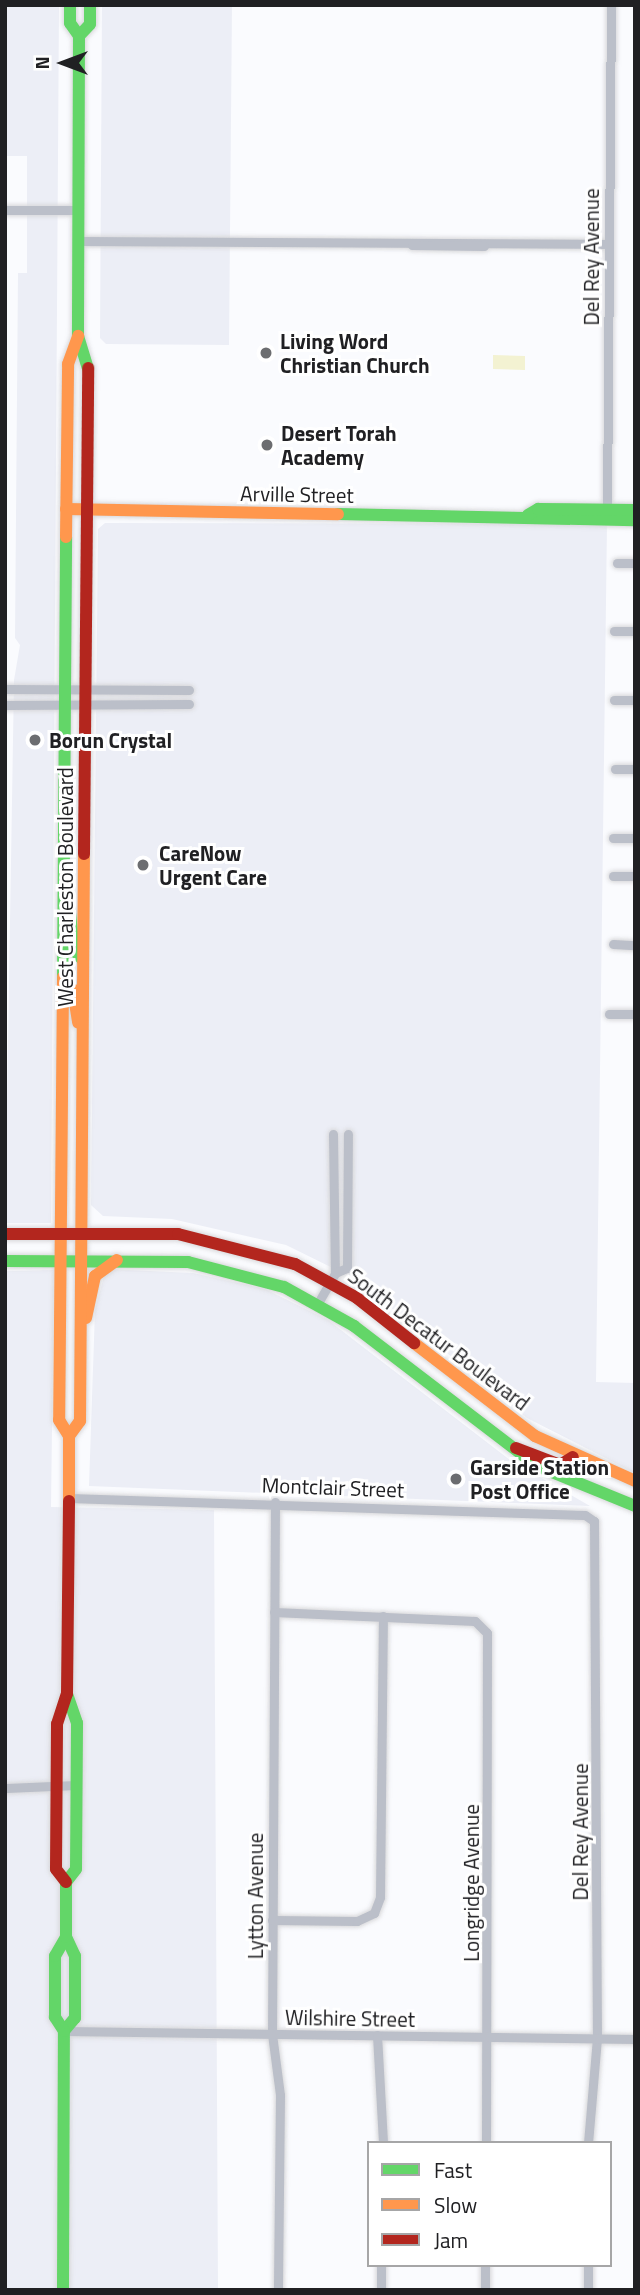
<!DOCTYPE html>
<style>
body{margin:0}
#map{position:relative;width:640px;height:2295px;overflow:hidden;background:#fafbfe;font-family:"Titillium Web",sans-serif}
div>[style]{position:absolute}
.built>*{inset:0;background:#eceef6}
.green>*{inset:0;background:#f3f2d2}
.roads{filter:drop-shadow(0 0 2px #d8d8da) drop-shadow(0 0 2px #d8d8da)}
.street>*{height:9px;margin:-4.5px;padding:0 4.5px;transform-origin:4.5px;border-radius:4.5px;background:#bbbfc9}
.fast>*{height:12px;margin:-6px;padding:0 6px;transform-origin:6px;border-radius:6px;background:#63d668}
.slow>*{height:12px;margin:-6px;padding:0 6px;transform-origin:6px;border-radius:6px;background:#ff974d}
.jam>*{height:12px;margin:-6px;padding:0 6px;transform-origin:6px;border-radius:6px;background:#b3261e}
.dots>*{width:19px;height:19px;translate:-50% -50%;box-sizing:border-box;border:4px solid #fff;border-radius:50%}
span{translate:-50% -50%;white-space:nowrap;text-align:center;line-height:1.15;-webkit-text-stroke:6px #fff;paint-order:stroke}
.street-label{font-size:21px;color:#202023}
.poi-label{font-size:21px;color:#202023;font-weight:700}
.left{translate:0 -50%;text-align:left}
.frame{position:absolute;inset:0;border:7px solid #202023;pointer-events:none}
.legend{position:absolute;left:367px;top:2141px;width:245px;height:126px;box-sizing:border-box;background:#fff;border:2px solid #a6a6a7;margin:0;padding:9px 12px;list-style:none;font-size:21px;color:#202023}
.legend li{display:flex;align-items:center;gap:14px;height:35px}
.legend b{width:35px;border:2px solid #a6a6a7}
.north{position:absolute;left:28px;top:28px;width:70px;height:70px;-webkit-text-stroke:5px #fff;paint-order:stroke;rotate:270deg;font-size:19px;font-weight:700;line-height:28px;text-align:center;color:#202023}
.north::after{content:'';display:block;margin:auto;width:24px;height:32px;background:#202023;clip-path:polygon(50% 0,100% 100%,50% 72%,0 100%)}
</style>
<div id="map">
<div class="built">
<div style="clip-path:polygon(5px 5px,59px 5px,51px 1223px,5px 1223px,14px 680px,20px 645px,15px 638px,18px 273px,27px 273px,27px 156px,5px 156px)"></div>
<div style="clip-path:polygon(102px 5px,232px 5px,229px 345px,106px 344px,100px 338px)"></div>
<div style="clip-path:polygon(105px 523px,607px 524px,596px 1382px,635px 1383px,635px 1473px,527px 1418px,357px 1280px,286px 1245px,172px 1219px,103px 1216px,91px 1205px,98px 529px)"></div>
<div style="clip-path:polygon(106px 1269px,193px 1273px,265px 1289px,328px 1320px,510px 1460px,590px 1506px,89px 1486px,95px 1310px)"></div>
<div style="clip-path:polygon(54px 1270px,51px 1507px,214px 1510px,218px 2290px,5px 2290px,5px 1271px)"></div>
</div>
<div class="green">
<div style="clip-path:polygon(493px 355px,525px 356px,525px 370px,493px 369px)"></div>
</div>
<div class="roads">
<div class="street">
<div style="left:5px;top:210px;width:73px"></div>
<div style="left:78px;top:241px;width:531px;rotate:0.32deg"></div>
<div style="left:412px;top:245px;width:72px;rotate:0.8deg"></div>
<div style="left:607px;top:510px;width:505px;rotate:-89.55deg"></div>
<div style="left:617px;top:563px;width:18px"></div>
<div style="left:614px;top:631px;width:21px"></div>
<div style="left:5px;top:689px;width:184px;rotate:0.3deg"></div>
<div style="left:614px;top:700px;width:21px"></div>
<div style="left:5px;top:705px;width:184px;rotate:-0.3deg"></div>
<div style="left:615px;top:769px;width:20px"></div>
<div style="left:613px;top:838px;width:22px"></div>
<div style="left:613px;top:876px;width:22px"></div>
<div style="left:613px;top:944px;width:22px;rotate:3deg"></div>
<div style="left:609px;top:1014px;width:26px"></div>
<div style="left:333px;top:1134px;width:139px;rotate:89.2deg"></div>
<div style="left:318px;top:1303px;width:34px;rotate:-60deg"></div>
<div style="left:335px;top:1273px;width:13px;rotate:-23deg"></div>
<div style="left:347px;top:1268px;width:134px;rotate:-89.6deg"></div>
<div style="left:69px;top:1498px;width:516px;rotate:1.89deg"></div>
<div style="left:585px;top:1515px;width:11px;rotate:34deg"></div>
<div style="left:594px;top:1521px;width:517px;rotate:89.67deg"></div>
<div style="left:597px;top:2038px;width:105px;rotate:94.9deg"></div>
<div style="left:275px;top:1502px;width:532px;rotate:90.32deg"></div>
<div style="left:272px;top:2034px;width:62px;rotate:82.5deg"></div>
<div style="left:280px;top:2095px;width:195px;rotate:90.6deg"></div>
<div style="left:274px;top:1612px;width:201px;rotate:2.6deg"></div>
<div style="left:475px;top:1621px;width:17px;rotate:45deg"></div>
<div style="left:487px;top:1633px;width:510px;rotate:90.11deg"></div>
<div style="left:5px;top:1788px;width:72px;rotate:-2.4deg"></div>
<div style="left:272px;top:1920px;width:85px;rotate:0.7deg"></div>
<div style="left:357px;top:1921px;width:19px;rotate:-25deg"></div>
<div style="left:374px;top:1913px;width:17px;rotate:-69deg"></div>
<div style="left:380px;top:1897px;width:281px;rotate:-89.4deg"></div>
<div style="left:64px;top:2031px;width:571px;rotate:0.8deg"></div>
<div style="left:377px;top:2035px;width:108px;rotate:86.8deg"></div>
<div style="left:588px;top:2265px;width:25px;rotate:90deg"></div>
<div style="left:381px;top:2290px;width:25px;rotate:-90deg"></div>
<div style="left:485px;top:2290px;width:25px;rotate:-90deg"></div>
</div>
<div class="fast">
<div style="left:70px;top:5px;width:18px;rotate:90deg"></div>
<div style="left:70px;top:23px;width:16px;rotate:55deg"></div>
<div style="left:79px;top:36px;width:300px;rotate:90.2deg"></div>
<div style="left:78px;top:336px;width:34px;rotate:73deg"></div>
<div style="left:79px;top:36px;width:16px;rotate:-47deg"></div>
<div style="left:90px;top:24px;width:19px;rotate:-90deg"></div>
<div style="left:338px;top:514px;width:297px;rotate:1.2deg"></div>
<div style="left:528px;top:515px;width:12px;rotate:-31deg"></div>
<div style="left:538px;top:509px;width:97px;rotate:0.6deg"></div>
<div style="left:70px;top:913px;width:37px;rotate:84deg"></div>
<div style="left:74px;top:950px;width:12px;rotate:48deg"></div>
<div style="left:63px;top:981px;width:444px;rotate:-89.6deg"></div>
<div style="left:5px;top:1261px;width:183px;rotate:0.3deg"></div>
<div style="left:188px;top:1262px;width:99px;rotate:14.6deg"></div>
<div style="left:284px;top:1287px;width:80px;rotate:29.1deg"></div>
<div style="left:354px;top:1326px;width:230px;rotate:37.4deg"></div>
<div style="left:537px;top:1466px;width:106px;rotate:22.2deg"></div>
<div style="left:64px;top:2031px;width:17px;rotate:-50deg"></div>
<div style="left:75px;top:2018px;width:62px;rotate:-90deg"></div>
<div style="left:75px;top:1956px;width:21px;rotate:-115deg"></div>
<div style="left:63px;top:2290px;width:259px;rotate:-89.8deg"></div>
<div style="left:64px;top:2031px;width:17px;rotate:-123deg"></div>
<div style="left:55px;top:2017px;width:61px;rotate:-90deg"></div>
<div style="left:55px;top:1956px;width:22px;rotate:-60deg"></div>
<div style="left:66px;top:1937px;width:55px;rotate:-90deg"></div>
<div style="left:66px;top:1882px;width:16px;rotate:-52deg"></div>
<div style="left:76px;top:1869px;width:146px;rotate:-89.6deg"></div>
<div style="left:77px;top:1723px;width:31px;rotate:-109deg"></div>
</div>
<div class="slow">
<div style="left:66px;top:509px;width:272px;rotate:1.1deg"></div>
<div style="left:66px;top:537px;width:173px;rotate:-89.3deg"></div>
<div style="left:68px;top:364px;width:30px;rotate:-70deg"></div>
<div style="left:63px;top:977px;width:16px;rotate:52deg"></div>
<div style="left:73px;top:990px;width:33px;rotate:81deg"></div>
<div style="left:63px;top:981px;width:439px;rotate:90.5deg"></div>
<div style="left:59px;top:1420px;width:19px;rotate:58deg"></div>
<div style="left:69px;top:1436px;width:65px;rotate:90deg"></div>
<div style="left:86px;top:1318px;width:43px;rotate:-77.9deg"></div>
<div style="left:95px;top:1276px;width:27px;rotate:-36deg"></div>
<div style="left:414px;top:1343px;width:153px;rotate:37.5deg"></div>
<div style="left:535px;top:1436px;width:110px;rotate:24.2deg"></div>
<div style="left:69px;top:1436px;width:19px;rotate:-54deg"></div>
<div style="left:80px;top:1421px;width:567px;rotate:-89.6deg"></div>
</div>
<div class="jam">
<div style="left:84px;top:854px;width:486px;rotate:-89.5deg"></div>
<div style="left:5px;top:1234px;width:173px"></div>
<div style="left:178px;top:1234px;width:121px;rotate:14.4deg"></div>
<div style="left:295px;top:1264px;width:71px;rotate:28.7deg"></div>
<div style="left:357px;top:1298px;width:73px;rotate:38.3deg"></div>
<div style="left:516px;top:1448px;width:47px;rotate:21.1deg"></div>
<div style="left:560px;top:1465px;width:15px;rotate:-32deg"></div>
<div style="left:66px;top:1882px;width:16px;rotate:-128deg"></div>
<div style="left:56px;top:1869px;width:145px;rotate:-89.6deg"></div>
<div style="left:57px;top:1724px;width:32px;rotate:-72deg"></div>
<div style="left:67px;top:1694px;width:193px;rotate:-89.4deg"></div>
</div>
</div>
<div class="dots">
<div style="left:266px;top:353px;background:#6c6d70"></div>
<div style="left:267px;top:445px;background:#6c6d70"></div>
<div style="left:35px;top:740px;background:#6c6d70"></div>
<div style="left:143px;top:865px;background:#6c6d70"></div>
<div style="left:456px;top:1479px;background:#6c6d70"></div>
</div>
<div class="street-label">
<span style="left:591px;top:257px;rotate:-90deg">Del Rey Avenue</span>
<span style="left:297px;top:494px;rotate:1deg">Arville Street</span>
<span style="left:65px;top:887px;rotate:-90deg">West Charleston Boulevard</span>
<span style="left:439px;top:1339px;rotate:37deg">South Decatur Boulevard</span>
<span style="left:333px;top:1487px;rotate:2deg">Montclair Street</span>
<span style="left:580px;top:1832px;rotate:-90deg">Del Rey Avenue</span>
<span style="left:471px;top:1883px;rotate:-90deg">Longridge Avenue</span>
<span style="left:255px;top:1896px;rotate:-90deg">Lytton Avenue</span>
<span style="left:350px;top:2018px;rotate:1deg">Wilshire Street</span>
</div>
<div class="poi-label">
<span class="left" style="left:280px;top:353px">Living Word<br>Christian Church</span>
<span class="left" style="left:281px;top:445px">Desert Torah<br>Academy</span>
<span class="left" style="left:49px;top:740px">Borun Crystal</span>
<span class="left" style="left:159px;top:865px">CareNow<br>Urgent Care</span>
<span class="left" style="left:470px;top:1479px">Garside Station<br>Post Office</span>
</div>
<div class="frame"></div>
<ul class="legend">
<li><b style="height:9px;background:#63d668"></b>Fast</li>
<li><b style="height:9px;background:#ff974d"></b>Slow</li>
<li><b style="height:9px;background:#b3261e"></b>Jam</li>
</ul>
<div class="north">N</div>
</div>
